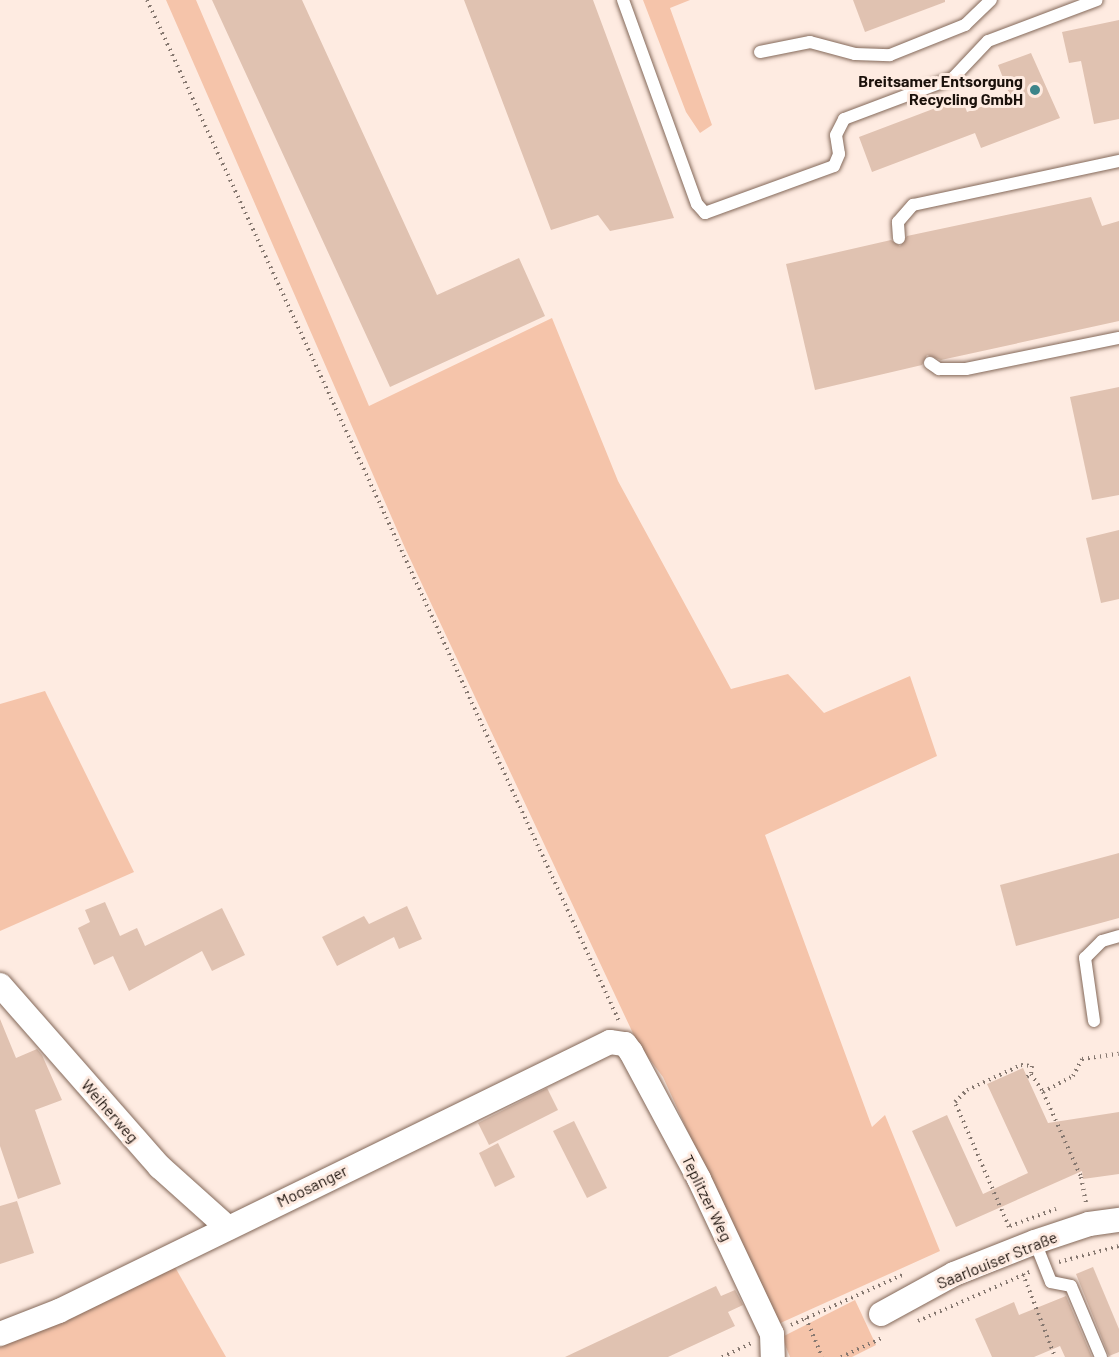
<!DOCTYPE html>
<meta charset="utf-8">
<style>
body{margin:0}
#map{position:relative;width:1119px;height:1357px;overflow:hidden;background:#feebe1;font-family:Barlow,sans-serif}
div>[style]{position:absolute}
.green>*{inset:0;background:#f5c4aa}
.building>*{inset:0;background:#e0c2b1}
.path>*{height:4px;margin-top:-2px;transform-origin:0;background:repeating-linear-gradient(90deg,#867870 0 1.5px,transparent 0 6px)}
.roads{filter:drop-shadow(0 0 2px #836859) drop-shadow(0 0 2px #836859)}
.lane>*{height:12px;margin:-6px;padding:0 6px;transform-origin:6px;border-radius:6px;background:#fff}
.street>*{height:24px;margin:-12px;padding:0 12px;transform-origin:12px;border-radius:12px;background:#fff}
.dots>*{width:16px;height:16px;translate:-50% -50%;box-sizing:border-box;border:3px solid #feebe1;border-radius:50%}
span{translate:-50% -50%;white-space:nowrap;text-align:center;line-height:1.15;-webkit-text-stroke:6px #feebe1;paint-order:stroke}
.poi-label{font-size:16px;color:#1b110b;font-weight:700}
.right{translate:-100% -50%;text-align:right}
.street-label{font-size:16px;color:#1b110b}
</style>
<div id="map">
<div class="green">
<div style="clip-path:polygon(166px 0,196px 0,369px 406px,552px 318px,618px 481px,731px 689px,788px 674px,824px 713px,910px 676px,937px 756px,765px 835px,872px 1127px,885px 1115px,940px 1251px,776px 1325px,663px 1077px,638px 1044px,405px 548px)"></div>
<div style="clip-path:polygon(643px 0,690px 0,670px 8px,712px 125px,700px 133px,686px 112px)"></div>
<div style="clip-path:polygon(45px 691px,134px 872px,0 931px,0 704px)"></div>
<div style="clip-path:polygon(171px 1260px,226px 1357px,0 1357px,0 1336px)"></div>
<div style="clip-path:polygon(855px 1300px,876px 1345px,852px 1357px,790px 1357px,782px 1337px)"></div>
</div>
<div class="building">
<div style="clip-path:polygon(212px 0,302px 0,437px 295px,519px 258px,545px 316px,390px 387px)"></div>
<div style="clip-path:polygon(464px 0,593px 0,674px 218px,610px 231px,598px 215px,551px 230px)"></div>
<div style="clip-path:polygon(853px 0,945px 0,945px 2px,865px 32px)"></div>
<div style="clip-path:polygon(1119px 20px,1119px 119px,1094px 124px,1081px 61px,1069px 63px,1062px 32px)"></div>
<div style="clip-path:polygon(1031px 53px,1060px 118px,981px 148px,975px 133px,872px 172px,859px 137px,962px 98px,967px 112px,1010px 96px,998px 65px)"></div>
<div style="clip-path:polygon(1091px 197px,1102px 226px,1119px 221px,1119px 321px,941px 360px,927px 355px,922px 365px,815px 390px,786px 264px,891px 240px,900px 246px,907px 236px)"></div>
<div style="clip-path:polygon(1119px 387px,1119px 495px,1092px 500px,1070px 397px)"></div>
<div style="clip-path:polygon(1119px 530px,1119px 599px,1101px 603px,1086px 538px)"></div>
<div style="clip-path:polygon(1119px 853px,1119px 918px,1016px 946px,1000px 885px)"></div>
<div style="clip-path:polygon(105px 902px,120px 936px,137px 928px,145px 946px,222px 908px,245px 955px,212px 971px,202px 951px,129px 991px,113px 956px,94px 965px,78px 928px,90px 922px,85px 910px)"></div>
<div style="clip-path:polygon(407px 906px,422px 939px,399px 949px,394px 937px,337px 966px,322px 937px,364px 916px,369px 924px)"></div>
<div style="clip-path:polygon(0 1019px,16px 1058px,37px 1049px,42px 1055px,62px 1100px,35px 1110px,61px 1184px,18px 1199px,0 1146px)"></div>
<div style="clip-path:polygon(1023px 1068px,1048px 1123px,1119px 1112px,1119px 1174px,1083px 1179px,1082px 1171px,956px 1227px,912px 1131px,947px 1115px,983px 1194px,1028px 1173px,987px 1084px)"></div>
<div style="clip-path:polygon(547px 1088px,558px 1110px,489px 1145px,478px 1123px)"></div>
<div style="clip-path:polygon(574px 1121px,607px 1188px,587px 1198px,553px 1131px)"></div>
<div style="clip-path:polygon(498px 1143px,515px 1177px,495px 1187px,479px 1153px)"></div>
<div style="clip-path:polygon(17px 1201px,34px 1253px,0 1264px,0 1206px)"></div>
<div style="clip-path:polygon(1093px 1267px,1119px 1329px,1119px 1352px,1109px 1356px,1076px 1274px)"></div>
<div style="clip-path:polygon(716px 1286px,721px 1296px,735px 1290px,743px 1305px,728px 1312px,735px 1326px,668px 1357px,565px 1357px)"></div>
<div style="clip-path:polygon(1066px 1296px,1092px 1357px,1065px 1357px,1060px 1346px,1034px 1357px,992px 1357px,975px 1319px,1014px 1302px,1019px 1315px)"></div>
</div>
<div class="path">
<div style="left:147px;top:0;width:1127px;rotate:65.19deg"></div>
<div style="left:1027px;top:1077px;width:5px;rotate:-37deg"></div>
<div style="left:1031px;top:1074px;width:22px;rotate:56deg"></div>
<div style="left:1043px;top:1092px;width:93px;rotate:65.9deg"></div>
<div style="left:1081px;top:1177px;width:26px;rotate:79deg"></div>
<div style="left:1043px;top:1092px;width:34px;rotate:-28deg"></div>
<div style="left:1073px;top:1076px;width:19px;rotate:-62deg"></div>
<div style="left:1082px;top:1059px;width:37px;rotate:-8deg"></div>
<div style="left:1010px;top:1226px;width:49px;rotate:-20.3deg"></div>
<div style="left:1009px;top:1227px;width:136px;rotate:-113.4deg"></div>
<div style="left:955px;top:1102px;width:17px;rotate:-45deg"></div>
<div style="left:967px;top:1090px;width:60px;rotate:-24.8deg"></div>
<div style="left:1021px;top:1065px;width:11px;rotate:5deg"></div>
<div style="left:1032px;top:1066px;width:8px;rotate:97deg"></div>
<div style="left:1059px;top:1262px;width:62px;rotate:-14.9deg"></div>
<div style="left:1023px;top:1274px;width:89px;rotate:68.9deg"></div>
<div style="left:806px;top:1318px;width:42px;rotate:67.7deg"></div>
<div style="left:918px;top:1321px;width:124px;rotate:-23.7deg"></div>
<div style="left:791px;top:1325px;width:122px;rotate:-24.2deg"></div>
<div style="left:722px;top:1357px;width:33px;rotate:-25deg"></div>
<div style="left:841px;top:1357px;width:47px;rotate:-24.9deg"></div>
</div>
<div class="roads">
<div class="lane">
<div style="left:623px;top:0;width:217px;rotate:70.1deg"></div>
<div style="left:697px;top:204px;width:12px;rotate:48deg"></div>
<div style="left:705px;top:213px;width:137px;rotate:-20deg"></div>
<div style="left:834px;top:166px;width:13px;rotate:-67deg"></div>
<div style="left:839px;top:154px;width:19px;rotate:-99deg"></div>
<div style="left:836px;top:135px;width:18px;rotate:-63deg"></div>
<div style="left:844px;top:119px;width:116px;rotate:-20.6deg"></div>
<div style="left:953px;top:78px;width:51px;rotate:-46.6deg"></div>
<div style="left:988px;top:41px;width:116px;rotate:-20.6deg"></div>
<div style="left:760px;top:52px;width:51px;rotate:-11.3deg"></div>
<div style="left:810px;top:42px;width:47px;rotate:14.9deg"></div>
<div style="left:855px;top:54px;width:35px;rotate:2deg"></div>
<div style="left:890px;top:55px;width:81px;rotate:-21.8deg"></div>
<div style="left:965px;top:25px;width:36px;rotate:-44deg"></div>
<div style="left:899px;top:238px;width:16px;rotate:-94deg"></div>
<div style="left:898px;top:222px;width:23px;rotate:-49deg"></div>
<div style="left:913px;top:205px;width:211px;rotate:-12.1deg"></div>
<div style="left:930px;top:363px;width:11px;rotate:34deg"></div>
<div style="left:939px;top:369px;width:27px"></div>
<div style="left:966px;top:369px;width:156px;rotate:-11.5deg"></div>
<div style="left:1094px;top:1021px;width:64px;rotate:-98.1deg"></div>
<div style="left:1085px;top:958px;width:24px;rotate:-45deg"></div>
<div style="left:1102px;top:941px;width:18px;rotate:-16deg"></div>
<div style="left:1035px;top:1242px;width:43px;rotate:68.2deg"></div>
<div style="left:1051px;top:1282px;width:20px;rotate:11deg"></div>
<div style="left:1071px;top:1286px;width:77px;rotate:67.1deg"></div>
</div>
<div class="street">
<div style="left:0;top:985px;width:242px;rotate:48.7deg"></div>
<div style="left:160px;top:1167px;width:91px;rotate:41.9deg"></div>
<div style="left:881px;top:1314px;width:83px;rotate:-28.7deg"></div>
<div style="left:954px;top:1274px;width:87px;rotate:-21.6deg"></div>
<div style="left:1035px;top:1242px;width:57px;rotate:-18.4deg"></div>
<div style="left:1089px;top:1224px;width:30px;rotate:-8deg"></div>
<div style="left:0;top:1334px;width:63px;rotate:-21.3deg"></div>
<div style="left:59px;top:1311px;width:613px;rotate:-26.02deg"></div>
<div style="left:610px;top:1042px;width:15px;rotate:8deg"></div>
<div style="left:625px;top:1044px;width:10px;rotate:53deg"></div>
<div style="left:631px;top:1052px;width:144px;rotate:61.8deg"></div>
<div style="left:699px;top:1179px;width:171px;rotate:64.8deg"></div>
<div style="left:772px;top:1334px;width:23px;rotate:88deg"></div>
</div>
</div>
<div class="dots">
<div style="left:1035px;top:90px;background:#3c8489"></div>
</div>
<div class="poi-label">
<span class="right" style="left:1023px;top:90px">Breitsamer Entsorgung<br>Recycling GmbH</span>
</div>
<div class="street-label">
<span style="left:110px;top:1111px;rotate:49deg">Weiherweg</span>
<span style="left:312px;top:1186px;rotate:-26deg">Moosanger</span>
<span style="left:707px;top:1198px;rotate:64deg">Teplitzer Weg</span>
<span style="left:997px;top:1260px;rotate:-22deg">Saarlouiser Straße</span>
</div>
</div>
